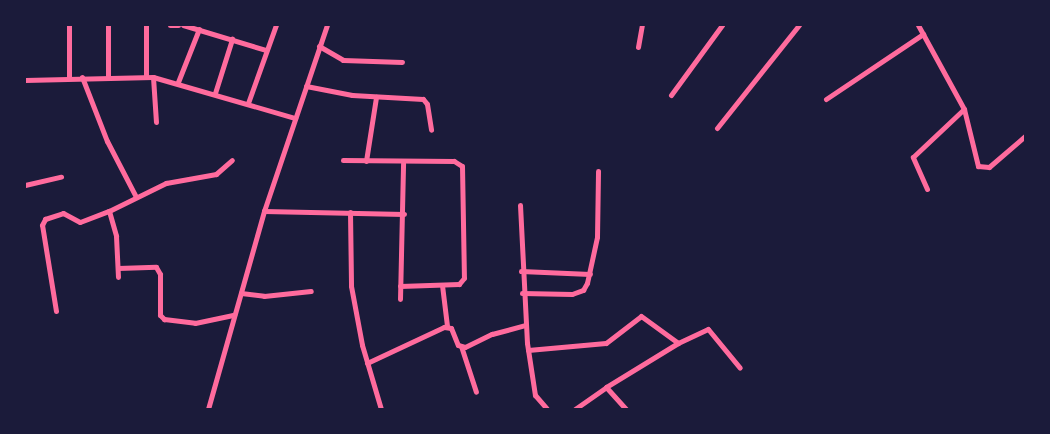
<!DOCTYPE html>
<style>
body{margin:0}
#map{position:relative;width:1050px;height:434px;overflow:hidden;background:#1b1b3a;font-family:Raleway,sans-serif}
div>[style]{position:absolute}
.minor>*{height:5px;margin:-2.5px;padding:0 2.5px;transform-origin:2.5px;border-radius:2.5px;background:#ff6b9d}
span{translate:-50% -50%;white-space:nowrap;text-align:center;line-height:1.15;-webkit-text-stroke:4px #1b1b3a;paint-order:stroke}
.frame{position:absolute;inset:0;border:26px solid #1b1b3a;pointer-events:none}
</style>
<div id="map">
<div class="minor">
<div style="left:108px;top:25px;width:51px;rotate:90deg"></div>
<div style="left:170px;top:25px;width:8px"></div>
<div style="left:183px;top:25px;width:87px;rotate:16.8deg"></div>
<div style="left:918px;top:25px;width:96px;rotate:61.3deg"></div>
<div style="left:964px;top:109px;width:59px;rotate:76.2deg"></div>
<div style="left:978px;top:166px;width:11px;rotate:5deg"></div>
<div style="left:989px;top:167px;width:48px;rotate:-40.7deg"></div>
<div style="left:319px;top:46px;width:28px;rotate:30deg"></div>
<div style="left:343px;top:60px;width:59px;rotate:1.9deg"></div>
<div style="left:638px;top:47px;width:22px;rotate:-80deg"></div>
<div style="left:146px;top:76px;width:51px;rotate:-90deg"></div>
<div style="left:82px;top:77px;width:69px;rotate:68.7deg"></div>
<div style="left:107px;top:141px;width:63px;rotate:62.6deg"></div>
<div style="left:153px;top:77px;width:45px;rotate:86.2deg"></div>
<div style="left:69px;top:78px;width:53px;rotate:-90deg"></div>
<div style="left:25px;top:80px;width:128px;rotate:-1.3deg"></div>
<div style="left:153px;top:77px;width:148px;rotate:16.1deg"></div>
<div style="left:178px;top:82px;width:57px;rotate:-68.4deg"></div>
<div style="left:306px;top:86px;width:47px;rotate:11.1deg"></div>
<div style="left:352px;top:95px;width:71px;rotate:3.2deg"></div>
<div style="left:423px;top:99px;width:6px;rotate:51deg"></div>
<div style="left:427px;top:104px;width:26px;rotate:81deg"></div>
<div style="left:215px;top:93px;width:57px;rotate:-72.5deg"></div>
<div style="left:671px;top:95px;width:87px;rotate:-53.9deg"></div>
<div style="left:826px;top:99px;width:117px;rotate:-33.8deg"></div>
<div style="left:248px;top:103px;width:83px;rotate:-70.3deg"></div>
<div style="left:717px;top:128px;width:132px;rotate:-51.5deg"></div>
<div style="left:343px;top:160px;width:111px;rotate:0.5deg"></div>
<div style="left:454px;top:161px;width:9px;rotate:32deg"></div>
<div style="left:462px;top:166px;width:112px;rotate:89deg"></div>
<div style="left:464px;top:278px;width:8px;rotate:130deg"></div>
<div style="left:459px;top:284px;width:59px;rotate:178.1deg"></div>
<div style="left:366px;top:161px;width:65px;rotate:-81.1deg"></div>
<div style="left:25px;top:185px;width:37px;rotate:-13deg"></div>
<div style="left:927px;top:189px;width:35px;rotate:-114deg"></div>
<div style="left:913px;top:157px;width:70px;rotate:-43.3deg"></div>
<div style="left:520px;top:205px;width:138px;rotate:87.1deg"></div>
<div style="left:527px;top:343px;width:53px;rotate:81.3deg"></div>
<div style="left:535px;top:395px;width:18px;rotate:49deg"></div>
<div style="left:109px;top:211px;width:26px;rotate:74deg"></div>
<div style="left:116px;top:236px;width:41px;rotate:87.2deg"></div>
<div style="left:264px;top:211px;width:140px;rotate:1.2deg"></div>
<div style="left:350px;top:212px;width:74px;rotate:89.2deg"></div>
<div style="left:351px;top:286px;width:60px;rotate:79.4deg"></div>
<div style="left:362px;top:345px;width:67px;rotate:73.5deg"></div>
<div style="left:118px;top:268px;width:38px;rotate:-2deg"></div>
<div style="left:156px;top:267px;width:8px;rotate:60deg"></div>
<div style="left:160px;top:274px;width:41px;rotate:90deg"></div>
<div style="left:160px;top:315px;width:6px;rotate:45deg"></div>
<div style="left:164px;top:319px;width:31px;rotate:7deg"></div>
<div style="left:195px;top:323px;width:40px;rotate:-12deg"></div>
<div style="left:521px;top:271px;width:69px;rotate:2.5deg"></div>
<div style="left:442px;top:285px;width:41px;rotate:83deg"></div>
<div style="left:241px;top:293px;width:23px;rotate:7deg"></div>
<div style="left:264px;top:296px;width:47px;rotate:-6.1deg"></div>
<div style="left:522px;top:293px;width:50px;rotate:1.1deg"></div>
<div style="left:572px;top:294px;width:12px;rotate:-20deg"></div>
<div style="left:583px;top:290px;width:8px;rotate:-60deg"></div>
<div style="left:587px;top:283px;width:47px;rotate:-77.7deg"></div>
<div style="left:597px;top:237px;width:66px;rotate:-89.1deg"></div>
<div style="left:400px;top:299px;width:136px;rotate:-88.7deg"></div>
<div style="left:56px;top:311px;width:87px;rotate:-99.2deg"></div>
<div style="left:42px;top:225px;width:7px;rotate:-63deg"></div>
<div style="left:45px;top:219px;width:19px;rotate:-18deg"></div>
<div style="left:63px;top:213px;width:19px;rotate:28deg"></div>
<div style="left:80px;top:222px;width:31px;rotate:-21deg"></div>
<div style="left:109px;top:211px;width:64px;rotate:-26.2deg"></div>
<div style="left:166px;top:183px;width:51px;rotate:-10.2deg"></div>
<div style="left:216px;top:174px;width:21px;rotate:-41deg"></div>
<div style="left:678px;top:343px;width:33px;rotate:-25deg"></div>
<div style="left:708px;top:329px;width:50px;rotate:50.6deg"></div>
<div style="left:461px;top:346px;width:48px;rotate:71.9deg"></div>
<div style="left:528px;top:350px;width:78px;rotate:-5.1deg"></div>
<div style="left:606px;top:343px;width:44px;rotate:-37.6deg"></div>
<div style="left:641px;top:316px;width:46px;rotate:36.1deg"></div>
<div style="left:678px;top:343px;width:84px;rotate:148.6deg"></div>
<div style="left:367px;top:363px;width:85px;rotate:-25.1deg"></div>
<div style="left:444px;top:327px;width:7px;rotate:8deg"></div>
<div style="left:451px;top:328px;width:18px;rotate:68deg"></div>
<div style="left:458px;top:345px;width:7px;rotate:16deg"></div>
<div style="left:465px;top:347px;width:30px;rotate:-26deg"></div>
<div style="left:492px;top:334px;width:34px;rotate:-15deg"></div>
<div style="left:208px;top:409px;width:206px;rotate:-74.2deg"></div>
<div style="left:264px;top:211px;width:196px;rotate:-71.3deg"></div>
<div style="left:575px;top:409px;width:38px;rotate:-35deg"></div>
<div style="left:606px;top:387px;width:30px;rotate:48deg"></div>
</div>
<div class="frame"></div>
</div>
